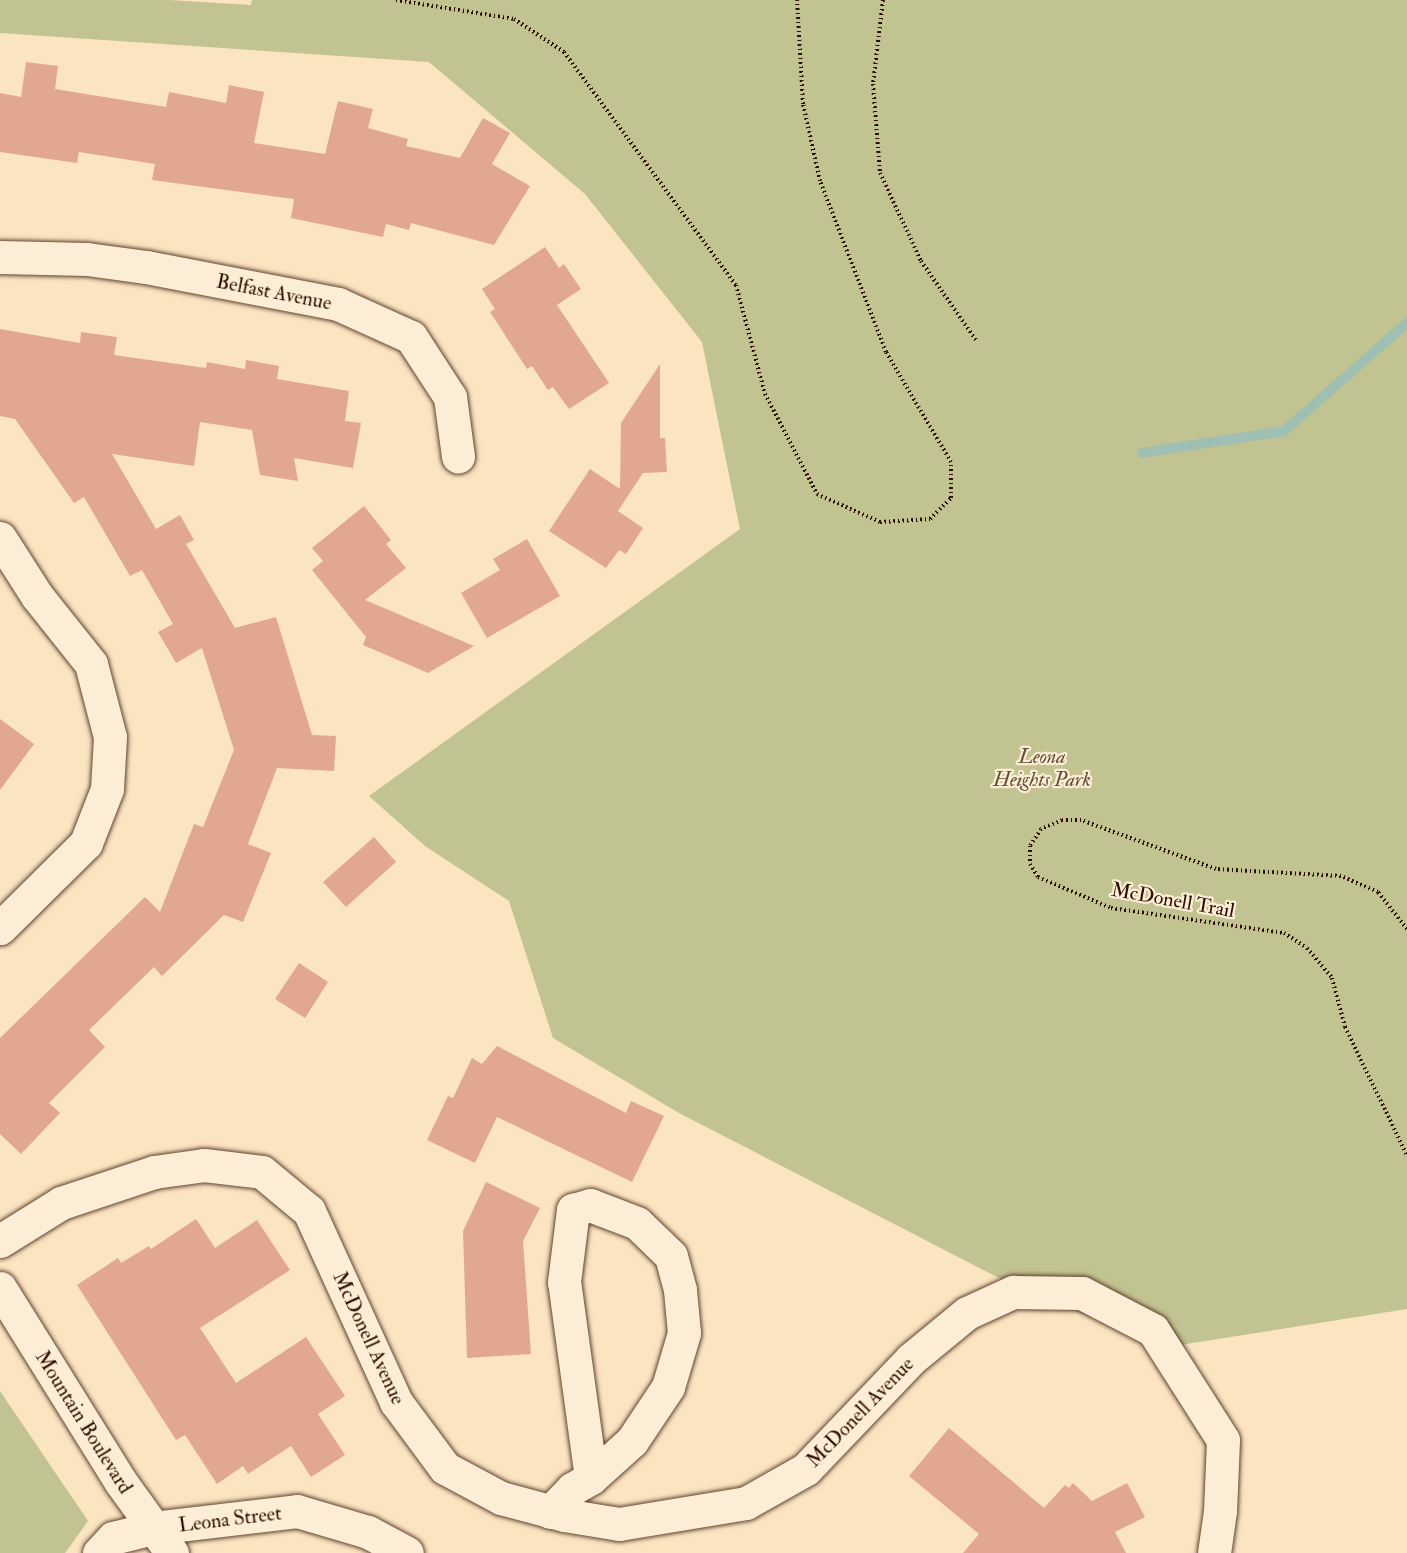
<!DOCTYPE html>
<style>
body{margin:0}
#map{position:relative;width:1407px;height:1553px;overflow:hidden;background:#fbe4c0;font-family:"IM FELL Double Pica",serif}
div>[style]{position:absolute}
.green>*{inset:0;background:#c1c390}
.stream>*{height:10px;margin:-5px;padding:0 5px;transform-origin:5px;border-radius:5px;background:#9fbfb2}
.building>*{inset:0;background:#e2a791}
.path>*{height:4px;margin-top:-2px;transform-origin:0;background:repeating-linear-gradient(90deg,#2d0e00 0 1.5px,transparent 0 4.5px)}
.roads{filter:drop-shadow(0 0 2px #604430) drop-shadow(0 0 2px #604430)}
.minor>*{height:33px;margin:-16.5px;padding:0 16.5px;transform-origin:16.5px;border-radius:16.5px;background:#fcedd6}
span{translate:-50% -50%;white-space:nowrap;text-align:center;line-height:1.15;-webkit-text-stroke:4.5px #fcedd6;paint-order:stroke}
.street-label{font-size:20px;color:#2d0e00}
.park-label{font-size:20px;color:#614d32;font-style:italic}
</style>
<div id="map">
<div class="green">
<div style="clip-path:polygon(0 0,169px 0,251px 5px,252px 0,1407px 0,1407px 1309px,1167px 1347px,1026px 1292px,679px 1113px,553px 1038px,509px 901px,425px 846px,369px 796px,740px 529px,702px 342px,585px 194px,429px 62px,0 33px)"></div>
<div style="clip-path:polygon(0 1391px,88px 1521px,65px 1553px,0 1553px)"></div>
</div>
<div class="stream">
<div style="left:1142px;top:453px;width:144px;rotate:-8.8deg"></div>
<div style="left:1284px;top:431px;width:164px;rotate:-41.3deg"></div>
</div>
<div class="building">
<div style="clip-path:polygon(26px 62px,58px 66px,55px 89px,166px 107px,169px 92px,226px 103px,229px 85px,264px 92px,254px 143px,325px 154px,338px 101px,373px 109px,368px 128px,408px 139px,406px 146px,460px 158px,483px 118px,510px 133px,492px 164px,530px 186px,494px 245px,411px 223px,409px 230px,386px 224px,383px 237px,291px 218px,294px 199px,152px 180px,155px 164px,79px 152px,77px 163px,0 152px,0 93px,21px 97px)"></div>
<div style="clip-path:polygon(545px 247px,559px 268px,564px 264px,581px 289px,557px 305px,609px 383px,569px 409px,553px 387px,548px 390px,532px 366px,527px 369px,490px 312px,495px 309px,482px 289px)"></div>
<div style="clip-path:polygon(0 329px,80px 343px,81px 332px,117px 337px,114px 355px,206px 368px,207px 362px,245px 369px,246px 360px,279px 366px,277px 379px,349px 391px,345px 421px,361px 423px,353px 468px,294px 458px,298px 481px,260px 475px,252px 430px,200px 422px,194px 466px,112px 454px,156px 529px,180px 515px,194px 540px,186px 544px,235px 628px,276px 617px,312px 735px,336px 736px,334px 771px,277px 768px,248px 844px,271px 853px,243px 922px,224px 915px,162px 976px,154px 967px,89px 1030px,105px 1047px,49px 1103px,60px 1113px,21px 1154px,0 1134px,0 1038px,145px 897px,160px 912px,194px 824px,203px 827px,234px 750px,202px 648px,176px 663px,158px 632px,173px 624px,142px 570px,130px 576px,84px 497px,74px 503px,15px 419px,0 416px)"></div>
<div style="clip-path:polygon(660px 364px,660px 438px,665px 438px,667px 472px,643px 473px,618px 511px,643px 528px,626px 554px,619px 550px,606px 568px,549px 531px,590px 469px,620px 489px,621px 423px)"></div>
<div style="clip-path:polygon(364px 506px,391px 540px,386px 544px,406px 568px,365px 600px,474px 646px,428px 673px,363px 645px,366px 637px,312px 570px,323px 561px,312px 548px)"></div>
<div style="clip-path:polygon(527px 539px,560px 596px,487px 638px,461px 593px,500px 570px,493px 559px)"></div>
<div style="clip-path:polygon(0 719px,34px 744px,0 790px)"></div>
<div style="clip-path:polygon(374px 837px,396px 862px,346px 907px,323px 882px)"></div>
<div style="clip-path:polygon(299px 963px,328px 982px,305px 1018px,275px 999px)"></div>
<div style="clip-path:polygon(497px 1046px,626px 1113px,631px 1101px,664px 1116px,632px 1182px,497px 1117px,475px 1163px,427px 1140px,448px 1096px,453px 1098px,472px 1058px,482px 1064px)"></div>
<div style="clip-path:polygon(486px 1182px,540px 1208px,523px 1241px,531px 1354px,467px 1358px,463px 1231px)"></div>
<div style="clip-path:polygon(196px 1219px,215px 1248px,257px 1220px,290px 1270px,200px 1328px,236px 1383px,306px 1337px,345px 1396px,318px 1414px,345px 1455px,311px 1477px,291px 1446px,248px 1474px,243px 1466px,217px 1484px,185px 1435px,176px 1440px,77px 1285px,118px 1258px,121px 1263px,149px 1246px,151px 1249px)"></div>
<div style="clip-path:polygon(949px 1428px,1044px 1508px,1065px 1485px,1069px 1488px,1073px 1483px,1092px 1501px,1127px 1483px,1145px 1517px,1115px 1532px,1126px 1553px,963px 1553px,979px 1534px,909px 1476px)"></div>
</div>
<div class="path">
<div style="left:396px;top:0;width:120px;rotate:9.1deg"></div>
<div style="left:514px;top:19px;width:60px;rotate:33.4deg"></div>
<div style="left:564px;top:52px;width:290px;rotate:53.6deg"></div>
<div style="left:736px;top:285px;width:113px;rotate:75.1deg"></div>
<div style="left:765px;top:394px;width:113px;rotate:62.5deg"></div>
<div style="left:817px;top:494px;width:69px;rotate:24deg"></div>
<div style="left:880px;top:522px;width:50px;rotate:-3.4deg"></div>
<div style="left:930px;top:519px;width:30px;rotate:-45deg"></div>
<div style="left:951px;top:498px;width:36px;rotate:-90deg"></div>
<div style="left:951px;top:462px;width:128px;rotate:-120.6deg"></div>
<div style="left:886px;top:352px;width:183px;rotate:-111.1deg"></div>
<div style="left:820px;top:181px;width:79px;rotate:-102.4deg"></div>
<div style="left:803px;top:104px;width:104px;rotate:-93.3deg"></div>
<div style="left:883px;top:0;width:85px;rotate:96.8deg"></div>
<div style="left:873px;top:84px;width:89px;rotate:85.5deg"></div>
<div style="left:880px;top:173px;width:97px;rotate:65deg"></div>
<div style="left:921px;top:261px;width:96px;rotate:55.2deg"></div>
<div style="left:1407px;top:929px;width:47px;rotate:-128.1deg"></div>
<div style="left:1378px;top:892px;width:40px;rotate:-156.6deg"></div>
<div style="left:1341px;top:876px;width:125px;rotate:-176.8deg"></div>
<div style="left:1216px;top:869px;width:144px;rotate:-160.1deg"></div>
<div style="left:1081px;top:820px;width:19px;rotate:180deg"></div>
<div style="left:1062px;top:820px;width:23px;rotate:157deg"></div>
<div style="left:1041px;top:829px;width:20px;rotate:123deg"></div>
<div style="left:1030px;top:846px;width:18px;rotate:90deg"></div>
<div style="left:1030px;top:864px;width:15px;rotate:58deg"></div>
<div style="left:1038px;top:877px;width:79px;rotate:23deg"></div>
<div style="left:1111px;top:908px;width:175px;rotate:8.2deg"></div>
<div style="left:1284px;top:933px;width:27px;rotate:33deg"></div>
<div style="left:1307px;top:948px;width:39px;rotate:50deg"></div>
<div style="left:1332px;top:978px;width:51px;rotate:75.1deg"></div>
<div style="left:1345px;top:1027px;width:142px;rotate:64.2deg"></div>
</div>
<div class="roads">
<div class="minor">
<div style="left:0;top:257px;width:87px;rotate:1.3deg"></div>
<div style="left:87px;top:259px;width:60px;rotate:7.7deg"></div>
<div style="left:146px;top:267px;width:196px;rotate:10.9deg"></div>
<div style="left:338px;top:304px;width:80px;rotate:24.3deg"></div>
<div style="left:411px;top:337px;width:72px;rotate:57deg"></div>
<div style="left:450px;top:397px;width:60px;rotate:82.3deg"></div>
<div style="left:0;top:538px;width:69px;rotate:57.5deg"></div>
<div style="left:37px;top:596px;width:87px;rotate:51.5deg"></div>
<div style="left:91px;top:664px;width:75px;rotate:75.4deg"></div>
<div style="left:110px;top:737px;width:52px;rotate:93.3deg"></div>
<div style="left:107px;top:789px;width:58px;rotate:111.3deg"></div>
<div style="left:86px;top:843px;width:121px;rotate:135.3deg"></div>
<div style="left:0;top:1241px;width:72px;rotate:-31.9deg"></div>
<div style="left:61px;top:1203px;width:98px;rotate:-18.4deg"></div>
<div style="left:154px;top:1172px;width:50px;rotate:-8deg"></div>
<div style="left:204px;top:1165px;width:58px;rotate:6.9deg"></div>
<div style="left:262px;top:1172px;width:61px;rotate:39.7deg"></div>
<div style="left:309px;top:1211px;width:210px;rotate:65.5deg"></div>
<div style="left:396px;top:1402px;width:82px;rotate:53.4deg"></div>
<div style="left:445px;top:1468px;width:64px;rotate:28.2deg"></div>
<div style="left:501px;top:1498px;width:65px;rotate:15.1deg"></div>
<div style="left:564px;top:1515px;width:56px;rotate:9.3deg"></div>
<div style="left:619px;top:1524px;width:129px;rotate:-9.4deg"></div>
<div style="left:746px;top:1503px;width:69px;rotate:-29.5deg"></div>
<div style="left:806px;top:1469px;width:152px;rotate:-46.3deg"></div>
<div style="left:911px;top:1359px;width:72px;rotate:-39.4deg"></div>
<div style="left:967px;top:1313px;width:51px;rotate:-24.5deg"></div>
<div style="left:1013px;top:1292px;width:69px;rotate:0.8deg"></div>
<div style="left:1082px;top:1293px;width:80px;rotate:27.5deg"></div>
<div style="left:1153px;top:1330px;width:130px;rotate:57.5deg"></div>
<div style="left:1223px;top:1440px;width:71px;rotate:92.4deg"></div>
<div style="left:1220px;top:1511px;width:42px;rotate:98.1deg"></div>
<div style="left:0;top:1288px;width:227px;rotate:58.1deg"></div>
<div style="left:120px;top:1481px;width:89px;rotate:54.2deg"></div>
<div style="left:550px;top:1512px;width:32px;rotate:-46deg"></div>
<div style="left:572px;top:1489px;width:22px;rotate:-30deg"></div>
<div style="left:591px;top:1478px;width:198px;rotate:-97.8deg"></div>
<div style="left:564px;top:1282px;width:73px;rotate:-82.9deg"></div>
<div style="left:573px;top:1210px;width:18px;rotate:-16deg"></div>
<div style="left:590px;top:1205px;width:50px;rotate:21deg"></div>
<div style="left:637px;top:1223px;width:47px;rotate:44.1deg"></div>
<div style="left:671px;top:1256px;width:35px;rotate:75deg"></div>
<div style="left:680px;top:1290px;width:43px;rotate:84.7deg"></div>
<div style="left:684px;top:1333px;width:56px;rotate:106.5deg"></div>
<div style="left:668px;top:1387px;width:65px;rotate:123.7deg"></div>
<div style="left:632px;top:1441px;width:55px;rotate:137.9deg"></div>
<div style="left:99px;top:1553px;width:21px;rotate:-47deg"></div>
<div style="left:113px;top:1538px;width:41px;rotate:-14deg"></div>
<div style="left:153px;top:1528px;width:145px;rotate:-6.7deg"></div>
<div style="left:297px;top:1511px;width:74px;rotate:16.5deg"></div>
<div style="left:368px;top:1532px;width:44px;rotate:28.3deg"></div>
</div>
</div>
<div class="street-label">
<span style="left:274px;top:292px;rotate:11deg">Belfast Avenue</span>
<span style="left:1173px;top:900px;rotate:10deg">McDonell Trail</span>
<span style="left:369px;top:1338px;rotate:65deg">McDonell Avenue</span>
<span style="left:860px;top:1412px;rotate:-46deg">McDonell Avenue</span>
<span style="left:84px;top:1422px;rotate:58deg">Mountain Boulevard</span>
<span style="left:230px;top:1519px;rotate:-7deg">Leona Street</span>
</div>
<div class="park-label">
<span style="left:1042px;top:768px">Leona<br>Heights Park</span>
</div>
</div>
